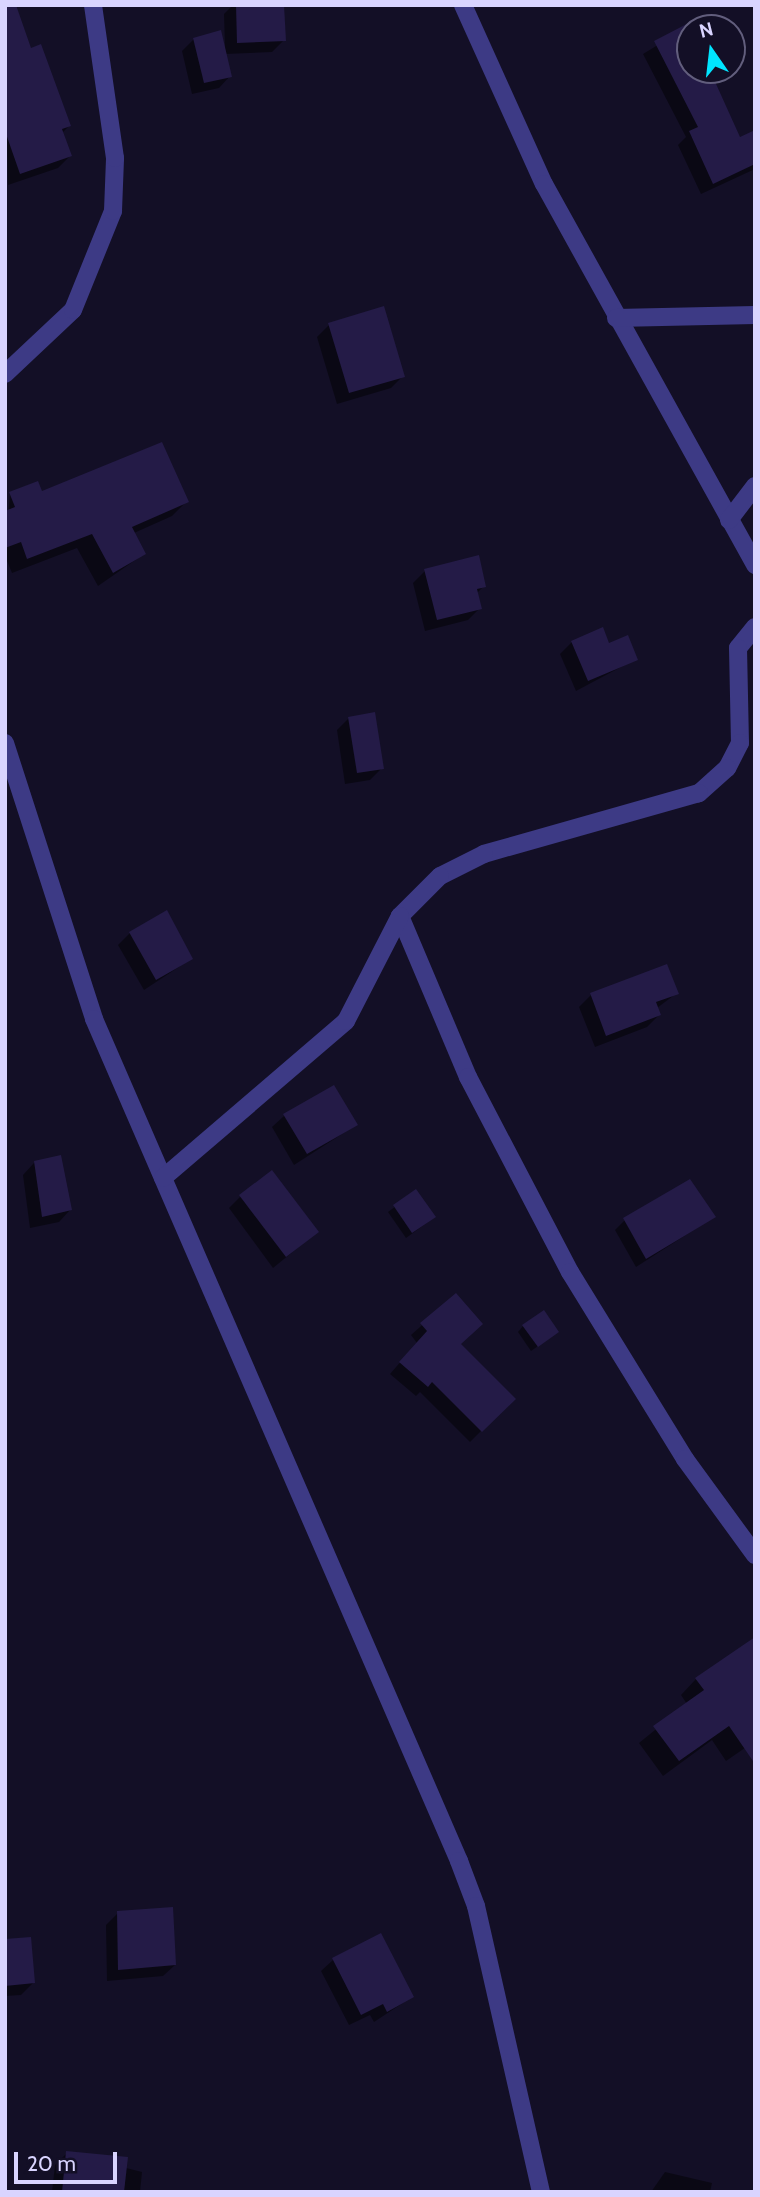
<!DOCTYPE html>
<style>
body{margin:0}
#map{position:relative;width:760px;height:2197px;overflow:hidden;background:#130f26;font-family:Cabin,sans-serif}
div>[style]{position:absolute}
.shadow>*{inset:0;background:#0007}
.building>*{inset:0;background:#241b47}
.minor>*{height:18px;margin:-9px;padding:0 9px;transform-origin:9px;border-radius:9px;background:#3d3a85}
span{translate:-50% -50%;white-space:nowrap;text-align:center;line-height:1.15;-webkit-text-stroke:6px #130f26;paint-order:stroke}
.frame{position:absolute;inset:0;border:7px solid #d9d4ff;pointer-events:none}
.north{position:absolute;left:676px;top:14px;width:70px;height:70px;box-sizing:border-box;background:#130f26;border:2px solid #625e7d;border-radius:50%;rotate:346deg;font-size:19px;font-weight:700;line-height:28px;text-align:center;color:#d9d4ff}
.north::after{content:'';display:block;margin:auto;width:24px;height:32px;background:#00e5ff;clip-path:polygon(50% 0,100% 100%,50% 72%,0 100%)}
.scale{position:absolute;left:14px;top:2152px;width:103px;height:32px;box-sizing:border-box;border:4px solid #d9d4ff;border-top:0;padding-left:9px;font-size:21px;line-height:24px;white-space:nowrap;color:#d9d4ff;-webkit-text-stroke:5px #130f26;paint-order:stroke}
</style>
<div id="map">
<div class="shadow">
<div style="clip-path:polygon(233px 5px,283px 5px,284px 40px,272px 52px,225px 54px,230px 76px,219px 88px,192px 94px,182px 51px,194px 39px,225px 47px,224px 14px)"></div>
<div style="clip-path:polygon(704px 17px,709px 28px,690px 28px,690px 70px,724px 70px,712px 80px,739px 139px,755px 132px,755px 169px,701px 194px,678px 145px,686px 137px,643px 54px)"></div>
<div style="clip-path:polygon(5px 36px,30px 50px,69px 126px,62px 133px,70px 156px,58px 168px,8px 185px)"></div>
<div style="clip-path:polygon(329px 325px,403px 376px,391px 388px,337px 404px,317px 337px)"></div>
<div style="clip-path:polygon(10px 493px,41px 493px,187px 501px,172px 516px,134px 533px,144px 554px,98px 586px,77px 548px,12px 573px,5px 556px)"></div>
<div style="clip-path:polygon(425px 571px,484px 586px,476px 594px,480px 608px,468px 620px,425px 631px,413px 583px)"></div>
<div style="clip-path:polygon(572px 642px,608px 645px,636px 659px,576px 691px,560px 654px)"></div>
<div style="clip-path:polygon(349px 718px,382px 768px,370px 780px,345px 784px,337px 730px)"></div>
<div style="clip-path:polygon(130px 933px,191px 959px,144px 990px,118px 945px)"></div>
<div style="clip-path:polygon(677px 993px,657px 1008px,659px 1015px,647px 1027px,595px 1047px,579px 1007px,591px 995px)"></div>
<div style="clip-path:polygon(284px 1116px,356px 1125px,294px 1165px,272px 1127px)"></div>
<div style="clip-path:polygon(34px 1163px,70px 1210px,59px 1222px,30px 1228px,23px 1175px)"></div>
<div style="clip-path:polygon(415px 1192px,428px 1222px,406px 1238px,388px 1212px)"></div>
<div style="clip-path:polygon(240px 1197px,317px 1232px,273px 1268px,229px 1208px)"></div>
<div style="clip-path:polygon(714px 1217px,636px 1267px,615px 1230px,625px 1220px)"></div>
<div style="clip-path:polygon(456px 1295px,459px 1345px,513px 1399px,470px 1442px,420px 1392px,416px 1396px,390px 1374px,417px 1343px,411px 1335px)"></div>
<div style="clip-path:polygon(523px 1326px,551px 1337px,531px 1351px,518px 1332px)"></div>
<div style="clip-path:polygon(696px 1679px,755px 1741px,726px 1761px,712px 1740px,663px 1776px,639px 1743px,687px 1704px,681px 1695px)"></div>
<div style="clip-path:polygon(118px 1913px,175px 1965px,163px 1976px,107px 1981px,106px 1925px)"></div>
<div style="clip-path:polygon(5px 1940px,33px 1983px,21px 1995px,5px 1996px)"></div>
<div style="clip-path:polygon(333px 1960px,412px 1997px,374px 2022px,370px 2015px,349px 2025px,321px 1971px)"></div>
<div style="clip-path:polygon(67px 2153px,142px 2172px,140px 2192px,52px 2192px,55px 2165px)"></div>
<div style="clip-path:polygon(665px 2172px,712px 2183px,710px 2192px,651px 2192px)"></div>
</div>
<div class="building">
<div style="clip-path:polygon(5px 5px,16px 5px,31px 48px,41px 44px,71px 126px,62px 129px,72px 156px,20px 174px,5px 131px)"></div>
<div style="clip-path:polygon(236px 5px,284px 5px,286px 41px,237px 43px)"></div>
<div style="clip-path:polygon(704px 15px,711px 28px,690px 28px,690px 70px,723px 70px,712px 75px,740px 137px,755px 130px,755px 164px,713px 184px,689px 131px,698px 127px,654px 41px)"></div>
<div style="clip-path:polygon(221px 30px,232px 77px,204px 83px,193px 38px)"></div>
<div style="clip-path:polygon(384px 306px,405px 377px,349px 393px,328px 323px)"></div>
<div style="clip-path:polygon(162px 442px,189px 502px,132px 527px,146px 554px,113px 573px,92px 534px,27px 559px,21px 542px,5px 548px,5px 511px,15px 507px,9px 492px,38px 481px,42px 491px)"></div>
<div style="clip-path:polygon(479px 555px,486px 587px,477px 589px,482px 609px,437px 620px,424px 569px)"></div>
<div style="clip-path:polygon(603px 627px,609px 643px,628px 635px,638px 660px,588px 681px,571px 641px)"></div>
<div style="clip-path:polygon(375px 712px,384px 769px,357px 773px,348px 717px)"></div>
<div style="clip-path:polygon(167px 910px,193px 959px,156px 980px,129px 932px)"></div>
<div style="clip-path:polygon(667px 964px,679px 994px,656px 1002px,661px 1015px,606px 1036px,590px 993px)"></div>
<div style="clip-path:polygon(334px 1085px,358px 1125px,307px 1154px,283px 1114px)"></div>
<div style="clip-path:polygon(61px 1155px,72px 1210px,42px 1217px,34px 1161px)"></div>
<div style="clip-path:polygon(272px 1170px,319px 1232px,286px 1257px,239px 1195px)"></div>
<div style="clip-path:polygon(690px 1179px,716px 1217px,646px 1259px,623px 1218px)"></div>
<div style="clip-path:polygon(416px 1189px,436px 1217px,412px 1233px,393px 1205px)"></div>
<div style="clip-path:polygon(456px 1293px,483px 1324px,461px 1344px,516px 1399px,482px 1432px,432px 1382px,428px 1387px,399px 1362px,427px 1331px,420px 1323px)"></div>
<div style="clip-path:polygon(544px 1310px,559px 1332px,538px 1347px,522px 1325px)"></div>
<div style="clip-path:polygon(755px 1637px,755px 1764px,729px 1726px,679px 1761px,653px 1726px,704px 1690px,695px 1678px)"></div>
<div style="clip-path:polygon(173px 1907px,176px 1965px,118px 1970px,117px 1911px)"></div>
<div style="clip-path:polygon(381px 1933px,414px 1997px,387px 2012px,383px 2004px,361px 2015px,332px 1958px)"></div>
<div style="clip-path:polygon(31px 1937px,35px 1983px,5px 1986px,5px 1939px)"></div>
<div style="clip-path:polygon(66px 2151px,128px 2157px,124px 2192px,62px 2192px)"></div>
</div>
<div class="minor">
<div style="left:463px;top:5px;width:196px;rotate:65.7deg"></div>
<div style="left:544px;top:184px;width:436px;rotate:61deg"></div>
<div style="left:616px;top:318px;width:139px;rotate:-1.2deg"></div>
<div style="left:5px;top:374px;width:93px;rotate:-43.3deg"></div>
<div style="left:73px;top:310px;width:107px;rotate:-68deg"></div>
<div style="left:113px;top:211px;width:53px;rotate:-87.8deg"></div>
<div style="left:115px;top:158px;width:155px;rotate:-98.2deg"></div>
<div style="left:729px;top:520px;width:43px;rotate:-52.6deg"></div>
<div style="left:755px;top:627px;width:27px;rotate:129deg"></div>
<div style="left:738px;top:648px;width:95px;rotate:88.8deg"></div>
<div style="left:740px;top:743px;width:28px;rotate:117deg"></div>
<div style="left:727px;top:768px;width:38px;rotate:138deg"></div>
<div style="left:699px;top:793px;width:223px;rotate:164.2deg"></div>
<div style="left:484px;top:854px;width:49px;rotate:153.4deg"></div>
<div style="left:440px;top:876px;width:57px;rotate:135deg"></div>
<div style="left:400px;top:916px;width:175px;rotate:67.1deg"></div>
<div style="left:468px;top:1077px;width:220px;rotate:62.4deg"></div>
<div style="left:570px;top:1272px;width:220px;rotate:58.4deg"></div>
<div style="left:685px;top:1459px;width:119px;rotate:53.9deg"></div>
<div style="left:5px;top:743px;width:290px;rotate:72.1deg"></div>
<div style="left:94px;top:1019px;width:918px;rotate:66.56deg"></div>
<div style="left:459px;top:1861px;width:48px;rotate:69.3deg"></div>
<div style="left:476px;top:1906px;width:293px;rotate:77.2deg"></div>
<div style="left:163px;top:1178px;width:241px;rotate:-40.6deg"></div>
<div style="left:346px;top:1021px;width:118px;rotate:-62.8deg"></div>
</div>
<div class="frame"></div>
<div class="north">N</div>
<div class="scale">20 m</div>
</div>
